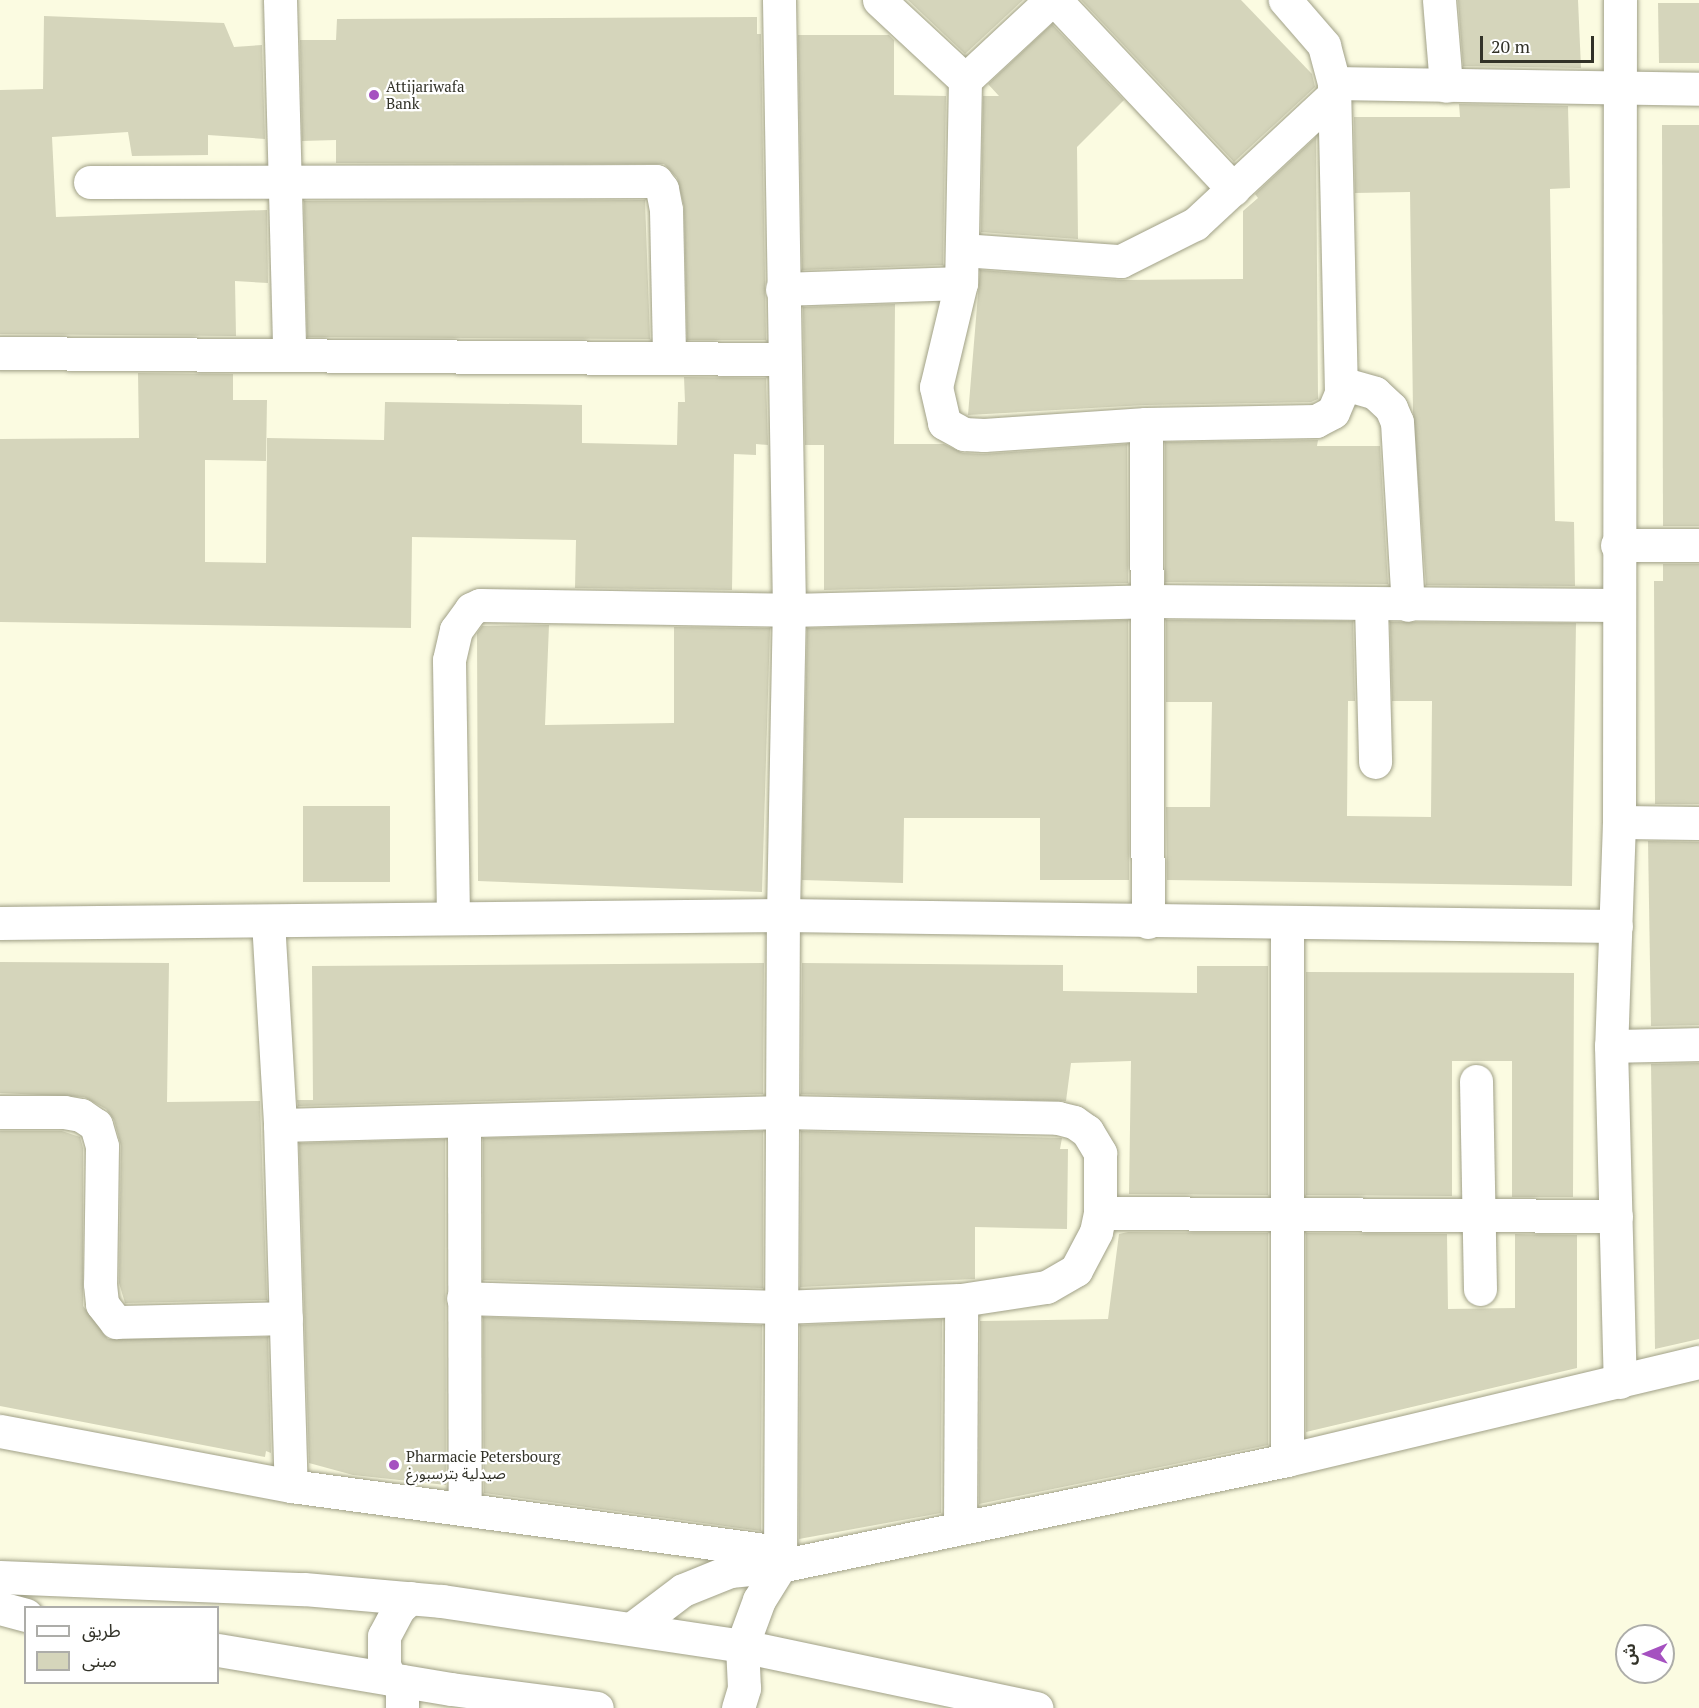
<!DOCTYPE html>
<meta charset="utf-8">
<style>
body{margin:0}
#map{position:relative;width:1699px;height:1708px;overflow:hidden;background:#fbfbe1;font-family:"PT Serif","Noto Sans Arabic",serif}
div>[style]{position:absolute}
.building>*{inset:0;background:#d5d5bb}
.roads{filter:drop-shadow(0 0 2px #a0a087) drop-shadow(0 0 2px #a0a087)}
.minor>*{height:33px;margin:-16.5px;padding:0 16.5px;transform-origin:16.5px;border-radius:16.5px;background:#fff}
.major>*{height:33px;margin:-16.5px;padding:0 16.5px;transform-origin:16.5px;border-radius:16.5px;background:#fff}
.dots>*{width:16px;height:16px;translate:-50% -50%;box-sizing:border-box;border:3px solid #fff;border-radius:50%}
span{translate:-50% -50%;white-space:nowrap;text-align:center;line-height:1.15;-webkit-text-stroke:4.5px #fff;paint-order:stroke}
.poi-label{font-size:15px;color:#323228}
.left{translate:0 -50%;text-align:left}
.legend{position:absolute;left:24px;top:1606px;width:195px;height:78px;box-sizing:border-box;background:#fff;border:2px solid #adada9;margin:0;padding:8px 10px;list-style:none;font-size:18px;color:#323228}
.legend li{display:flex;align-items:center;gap:12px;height:30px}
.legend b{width:30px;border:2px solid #adada9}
.north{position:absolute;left:1615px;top:1624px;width:60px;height:60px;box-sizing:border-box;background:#fff;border:2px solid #adada9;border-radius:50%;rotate:269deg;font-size:16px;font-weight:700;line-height:24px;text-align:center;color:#323228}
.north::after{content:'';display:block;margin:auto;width:21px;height:27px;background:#a551c0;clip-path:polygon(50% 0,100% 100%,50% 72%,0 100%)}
.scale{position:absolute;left:1480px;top:36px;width:114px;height:27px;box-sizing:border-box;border:3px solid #323228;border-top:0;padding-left:8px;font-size:18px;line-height:21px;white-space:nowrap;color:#323228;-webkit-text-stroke:4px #fff;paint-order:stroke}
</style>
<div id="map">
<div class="building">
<div style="clip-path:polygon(908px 0,1023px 0,965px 54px)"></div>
<div style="clip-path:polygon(1081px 0,1241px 0,1312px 74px,1315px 87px,1234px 162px)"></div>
<div style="clip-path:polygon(1458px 0,1578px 0,1581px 68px,1463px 66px)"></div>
<div style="clip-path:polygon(1658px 3px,1699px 3px,1699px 63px,1659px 63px)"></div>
<div style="clip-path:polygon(44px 16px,224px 23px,234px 47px,262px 45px,265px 139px,208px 135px,208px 155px,132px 156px,128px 132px,52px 137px,56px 217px,267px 210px,268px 283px,235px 281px,236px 336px,0 334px,0 90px,43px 89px)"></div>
<div style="clip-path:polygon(757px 17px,757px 34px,761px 34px,766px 340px,687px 340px,684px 207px,677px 178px,664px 164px,336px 163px,336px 140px,302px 141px,300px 40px,336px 40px,337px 19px)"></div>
<div style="clip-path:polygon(1052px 24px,1124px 100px,1077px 147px,1078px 239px,981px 232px,983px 96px,999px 96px,988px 84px)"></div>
<div style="clip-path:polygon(798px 35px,889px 35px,894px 40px,894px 95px,946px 96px,943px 265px,802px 270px)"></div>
<div style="clip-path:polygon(1459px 104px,1568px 106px,1570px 188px,1550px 189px,1555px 521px,1574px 522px,1575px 586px,1426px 585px,1413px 411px,1410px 192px,1355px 193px,1354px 117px,1460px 117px)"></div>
<div style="clip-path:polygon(1662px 125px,1699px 125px,1699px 526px,1663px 526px)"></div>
<div style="clip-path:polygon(1316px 137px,1318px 399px,1311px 402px,1145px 405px,968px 415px,980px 270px,1120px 280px,1243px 279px,1243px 211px,1258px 198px,1255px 194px)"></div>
<div style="clip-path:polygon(645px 200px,650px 339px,307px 337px,304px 201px)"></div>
<div style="clip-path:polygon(895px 304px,894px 444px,944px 444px,963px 453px,983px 454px,1127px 444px,1128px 583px,824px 590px,824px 445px,805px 445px,803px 307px)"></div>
<div style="clip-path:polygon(138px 373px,233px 374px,233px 400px,267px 400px,266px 461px,205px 460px,205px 562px,266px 563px,267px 438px,384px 440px,385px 402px,582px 405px,582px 443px,677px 445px,678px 402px,685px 402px,684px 377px,766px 378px,768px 445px,756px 444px,756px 455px,734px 454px,732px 590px,575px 588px,576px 540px,412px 537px,411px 628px,0 622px,0 439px,139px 438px)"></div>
<div style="clip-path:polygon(1318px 440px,1317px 446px,1380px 446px,1388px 584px,1165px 582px,1165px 442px)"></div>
<div style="clip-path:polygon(1663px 564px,1699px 564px,1699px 804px,1655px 804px,1654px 581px,1663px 581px)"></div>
<div style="clip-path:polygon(1128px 620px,1129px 880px,1040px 880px,1040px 818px,904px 818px,903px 883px,802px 880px,807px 628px)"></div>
<div style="clip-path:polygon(1166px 620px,1353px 621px,1355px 701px,1348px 701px,1347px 816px,1431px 817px,1432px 701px,1392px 701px,1390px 622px,1576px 623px,1572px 886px,1167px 880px,1166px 807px,1210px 807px,1212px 702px,1166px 702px)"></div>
<div style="clip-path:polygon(549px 625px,545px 725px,674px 723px,674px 627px,770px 628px,762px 892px,478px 881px,477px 633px,482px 626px)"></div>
<div style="clip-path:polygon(303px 806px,390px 806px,390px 882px,303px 882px)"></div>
<div style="clip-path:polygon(1648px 841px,1699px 842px,1699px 1025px,1651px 1026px)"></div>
<div style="clip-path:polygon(0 962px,169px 963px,167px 1102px,260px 1101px,267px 1300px,125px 1303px,119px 1283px,121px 1146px,114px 1120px,106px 1109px,84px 1097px,0 1093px)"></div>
<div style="clip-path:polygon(764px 963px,763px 1094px,298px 1106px,297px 1100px,313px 1100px,312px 966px)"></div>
<div style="clip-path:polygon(802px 963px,1063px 965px,1063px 991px,1197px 993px,1197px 966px,1268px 966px,1268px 1195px,1129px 1194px,1131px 1061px,1071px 1063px,1066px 1101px,801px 1094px)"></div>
<div style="clip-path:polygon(1306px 972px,1574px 973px,1573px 1197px,1512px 1197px,1512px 1061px,1452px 1061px,1452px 1196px,1306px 1195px)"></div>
<div style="clip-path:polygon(1699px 1063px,1699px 1339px,1655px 1349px,1651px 1064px)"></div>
<div style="clip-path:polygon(0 1131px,62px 1131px,80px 1137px,83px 1148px,83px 1306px,108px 1339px,268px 1337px,271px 1453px,266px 1451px,265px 1457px,0 1406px)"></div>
<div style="clip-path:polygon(763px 1131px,763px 1288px,483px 1280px,483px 1138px)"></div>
<div style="clip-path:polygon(801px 1131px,1062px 1138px,1060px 1149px,1068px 1149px,1067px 1229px,975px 1227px,975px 1279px,800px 1287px)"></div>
<div style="clip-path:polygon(445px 1139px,446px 1485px,353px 1475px,309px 1463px,299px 1143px)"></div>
<div style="clip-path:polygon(1128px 1232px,1268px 1233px,1268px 1445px,979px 1504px,980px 1321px,1108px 1319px,1119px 1234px)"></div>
<div style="clip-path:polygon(1306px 1233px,1447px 1234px,1448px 1309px,1515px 1308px,1515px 1234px,1577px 1235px,1577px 1368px,1306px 1432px)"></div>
<div style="clip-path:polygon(483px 1317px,762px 1325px,761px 1531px,484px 1493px)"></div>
<div style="clip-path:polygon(942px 1319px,941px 1513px,799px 1539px,800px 1325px)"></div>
</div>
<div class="roads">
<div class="minor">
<div style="left:280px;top:0;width:355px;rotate:88.5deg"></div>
<div style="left:879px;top:0;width:117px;rotate:42.9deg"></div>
<div style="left:965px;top:80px;width:117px;rotate:-42.9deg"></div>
<div style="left:1055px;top:0;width:260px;rotate:46.7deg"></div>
<div style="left:1439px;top:0;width:86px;rotate:85.3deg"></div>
<div style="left:1620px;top:0;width:822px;rotate:90.07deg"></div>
<div style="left:1619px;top:822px;width:224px;rotate:92deg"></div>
<div style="left:1611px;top:1046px;width:336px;rotate:88.5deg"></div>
<div style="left:965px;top:80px;width:203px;rotate:91.1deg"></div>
<div style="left:961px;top:283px;width:107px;rotate:103.5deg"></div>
<div style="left:936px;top:387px;width:37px;rotate:77deg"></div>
<div style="left:944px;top:423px;width:23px;rotate:29deg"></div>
<div style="left:964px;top:434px;width:20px;rotate:3deg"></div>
<div style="left:984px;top:435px;width:162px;rotate:-3.9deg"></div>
<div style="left:1146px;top:424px;width:170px;rotate:-1deg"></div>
<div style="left:1316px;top:421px;width:19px;rotate:-28deg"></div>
<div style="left:1333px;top:412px;width:21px;rotate:-67deg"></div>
<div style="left:1341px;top:393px;width:310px;rotate:-91.3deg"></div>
<div style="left:1334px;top:83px;width:39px;rotate:-105deg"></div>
<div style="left:1324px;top:45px;width:60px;rotate:-130.9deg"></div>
<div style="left:1334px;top:83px;width:365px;rotate:0.9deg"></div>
<div style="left:90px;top:182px;width:566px;rotate:-0.1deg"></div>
<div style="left:656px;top:181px;width:10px;rotate:53deg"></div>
<div style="left:662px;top:189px;width:21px;rotate:79deg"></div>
<div style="left:666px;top:210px;width:148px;rotate:88.8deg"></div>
<div style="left:962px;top:250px;width:159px;rotate:4deg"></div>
<div style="left:1121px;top:261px;width:83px;rotate:-26.6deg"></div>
<div style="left:1195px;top:224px;width:190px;rotate:-42.9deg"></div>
<div style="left:782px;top:289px;width:179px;rotate:-1.9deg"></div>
<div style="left:0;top:353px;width:783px;rotate:0.44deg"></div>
<div style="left:1341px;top:383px;width:35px;rotate:16deg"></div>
<div style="left:1375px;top:393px;width:22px;rotate:43deg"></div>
<div style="left:1391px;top:408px;width:15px;rotate:67deg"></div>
<div style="left:1397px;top:422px;width:183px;rotate:86.6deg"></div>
<div style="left:1146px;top:424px;width:498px;rotate:89.8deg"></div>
<div style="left:1617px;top:545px;width:82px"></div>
<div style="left:1371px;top:605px;width:157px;rotate:88.5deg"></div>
<div style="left:1619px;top:822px;width:80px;rotate:0.7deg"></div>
<div style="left:453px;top:917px;width:257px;rotate:-90.9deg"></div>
<div style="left:449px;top:660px;width:31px;rotate:-77deg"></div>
<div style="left:456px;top:630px;width:26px;rotate:-54deg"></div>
<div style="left:471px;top:609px;width:10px;rotate:-24deg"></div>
<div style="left:480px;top:605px;width:309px;rotate:0.9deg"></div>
<div style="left:789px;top:610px;width:360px;rotate:-1.4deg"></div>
<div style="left:1149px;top:601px;width:469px;rotate:0.5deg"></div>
<div style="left:268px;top:921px;width:204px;rotate:86.6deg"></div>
<div style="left:280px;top:1125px;width:361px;rotate:88.3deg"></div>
<div style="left:0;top:923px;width:783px;rotate:-0.59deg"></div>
<div style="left:783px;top:915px;width:833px;rotate:0.76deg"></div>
<div style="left:1287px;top:923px;width:537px;rotate:90deg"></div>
<div style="left:1611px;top:1046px;width:88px;rotate:-1.3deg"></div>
<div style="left:1476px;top:1081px;width:208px;rotate:88.9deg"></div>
<div style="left:0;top:1112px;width:64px"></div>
<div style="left:64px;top:1112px;width:17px;rotate:10deg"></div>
<div style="left:81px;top:1115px;width:18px;rotate:34deg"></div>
<div style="left:96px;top:1125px;width:22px;rotate:74deg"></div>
<div style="left:102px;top:1146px;width:138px;rotate:90.8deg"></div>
<div style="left:100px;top:1284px;width:20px;rotate:84deg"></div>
<div style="left:102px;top:1304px;width:23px;rotate:52deg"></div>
<div style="left:116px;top:1322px;width:170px;rotate:-1.3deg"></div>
<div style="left:464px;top:1122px;width:387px;rotate:89.9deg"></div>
<div style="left:280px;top:1125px;width:502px;rotate:-1.48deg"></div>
<div style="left:782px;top:1112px;width:276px;rotate:1.2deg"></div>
<div style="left:1058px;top:1118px;width:16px;rotate:14deg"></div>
<div style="left:1074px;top:1122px;width:16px;rotate:35deg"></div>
<div style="left:1087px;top:1131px;width:26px;rotate:59deg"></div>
<div style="left:1100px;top:1153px;width:60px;rotate:90deg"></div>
<div style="left:1100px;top:1213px;width:19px;rotate:102deg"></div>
<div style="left:1096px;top:1232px;width:43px;rotate:117.8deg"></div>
<div style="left:1076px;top:1270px;width:34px;rotate:150deg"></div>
<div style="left:1046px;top:1287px;width:86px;rotate:171.3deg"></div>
<div style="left:961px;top:1300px;width:180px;rotate:177.8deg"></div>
<div style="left:781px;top:1307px;width:318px;rotate:-178.4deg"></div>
<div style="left:1100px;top:1213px;width:516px;rotate:0.33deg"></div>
<div style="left:0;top:1431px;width:296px;rotate:10.7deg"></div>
<div style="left:291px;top:1486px;width:493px;rotate:7.7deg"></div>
<div style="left:960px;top:1528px;width:228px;rotate:-89.7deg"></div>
<div style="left:634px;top:1627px;width:61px;rotate:-37.1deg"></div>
<div style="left:683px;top:1590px;width:51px;rotate:-22deg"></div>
<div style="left:730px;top:1571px;width:50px;rotate:-5.7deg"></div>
<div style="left:780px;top:1566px;width:518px;rotate:-11.81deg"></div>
<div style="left:1287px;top:1460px;width:423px;rotate:-13.4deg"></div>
<div style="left:742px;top:1646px;width:49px;rotate:-69.7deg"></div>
<div style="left:759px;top:1600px;width:40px;rotate:-58deg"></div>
<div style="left:780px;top:1566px;width:651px;rotate:-89.74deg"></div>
<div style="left:783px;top:915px;width:305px;rotate:-88.9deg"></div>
<div style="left:789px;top:610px;width:610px;rotate:-90.94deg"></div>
<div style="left:402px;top:1708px;width:27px;rotate:-90deg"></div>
</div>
<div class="major">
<div style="left:0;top:1577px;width:304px;rotate:2.3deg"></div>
<div style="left:304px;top:1589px;width:139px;rotate:5deg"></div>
<div style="left:442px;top:1601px;width:303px;rotate:8.5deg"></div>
<div style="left:742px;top:1646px;width:301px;rotate:11.9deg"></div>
<div style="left:0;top:1608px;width:27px;rotate:15deg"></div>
<div style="left:218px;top:1650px;width:236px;rotate:9.5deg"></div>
<div style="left:451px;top:1689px;width:147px;rotate:7.4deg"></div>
<div style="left:390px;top:1679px;width:15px;rotate:-113deg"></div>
<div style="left:384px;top:1665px;width:29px;rotate:-90deg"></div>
<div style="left:384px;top:1636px;width:32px;rotate:-62deg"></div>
<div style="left:399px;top:1608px;width:15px;rotate:-42deg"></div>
<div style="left:738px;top:1708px;width:21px;rotate:-73deg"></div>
<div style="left:744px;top:1688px;width:42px;rotate:-92.7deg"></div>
</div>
</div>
<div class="dots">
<div style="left:374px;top:95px;background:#a551c0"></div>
<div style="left:394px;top:1465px;background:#a551c0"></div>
</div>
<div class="poi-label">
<span class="left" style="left:386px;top:95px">Attijariwafa<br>Bank</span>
<span class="left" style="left:406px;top:1465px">Pharmacie Petersbourg<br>صيدلية بترسبورغ</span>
</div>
<ul class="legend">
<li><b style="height:8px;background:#fff"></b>طريق</li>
<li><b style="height:16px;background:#d5d5bb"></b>مبنى</li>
</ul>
<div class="north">ش</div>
<div class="scale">20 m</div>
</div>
